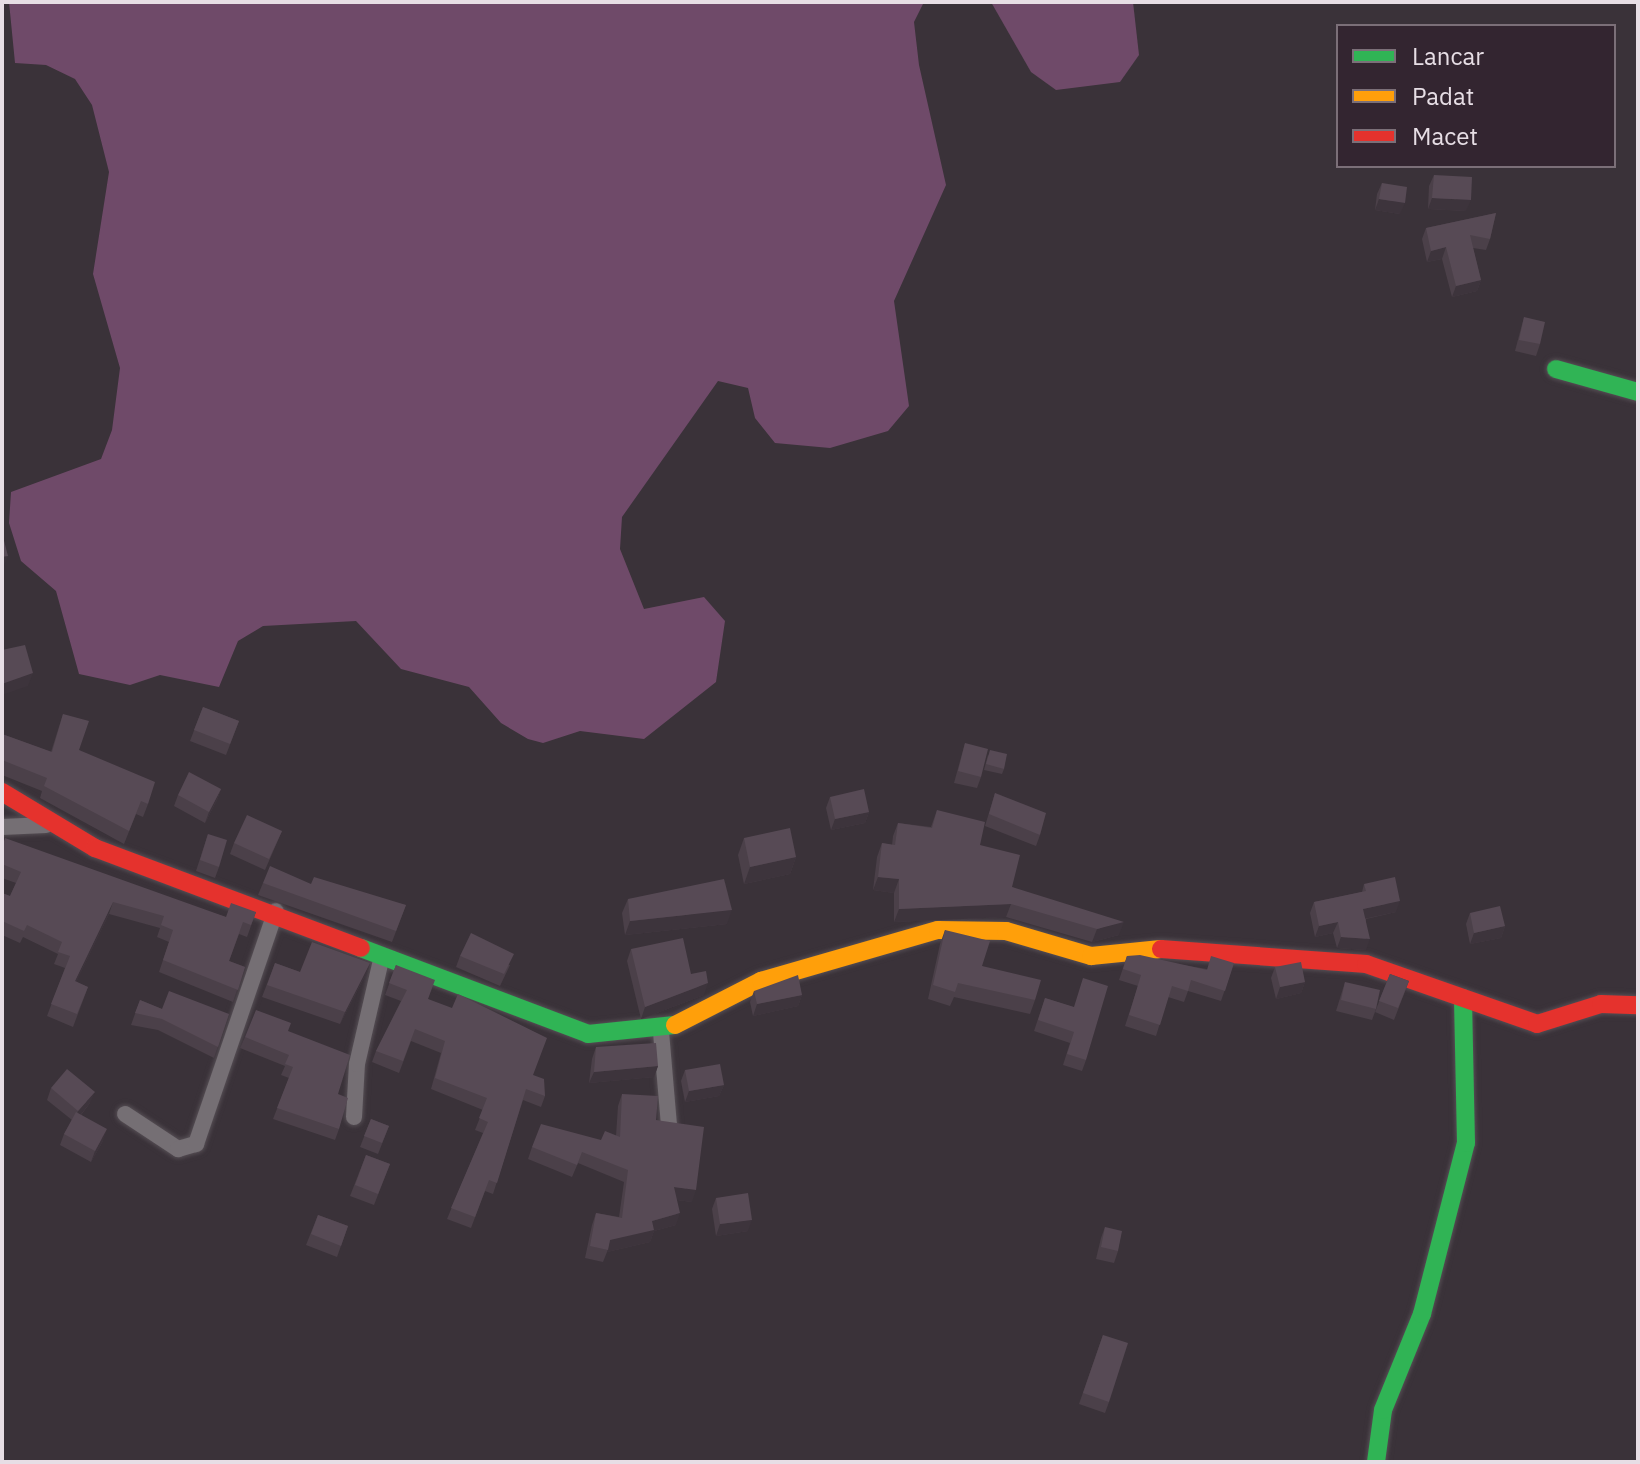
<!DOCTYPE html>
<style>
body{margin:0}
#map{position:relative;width:1640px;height:1464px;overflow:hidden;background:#3a3239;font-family:"IBM Plex Sans",sans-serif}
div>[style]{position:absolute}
.green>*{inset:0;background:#6f4a69}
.roads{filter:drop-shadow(0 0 2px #554e54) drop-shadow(0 0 2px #554e54)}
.street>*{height:16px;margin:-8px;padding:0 8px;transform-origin:8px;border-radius:8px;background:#756f74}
.fast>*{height:18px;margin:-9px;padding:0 9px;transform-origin:9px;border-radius:9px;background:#30b455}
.slow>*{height:18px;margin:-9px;padding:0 9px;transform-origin:9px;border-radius:9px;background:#ff9f0a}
.jam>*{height:18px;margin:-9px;padding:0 9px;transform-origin:9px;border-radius:9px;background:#e5322d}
.wall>*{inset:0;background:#4b4049}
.shaded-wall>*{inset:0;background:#3d343c}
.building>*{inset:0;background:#574a55}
span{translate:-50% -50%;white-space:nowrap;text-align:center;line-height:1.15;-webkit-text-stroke:6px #332530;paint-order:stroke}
.frame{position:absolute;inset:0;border:4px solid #e7dee5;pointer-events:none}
.legend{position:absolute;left:1336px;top:24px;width:280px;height:144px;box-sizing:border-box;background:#332530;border:2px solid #7b6f78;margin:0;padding:10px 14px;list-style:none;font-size:24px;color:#e7dee5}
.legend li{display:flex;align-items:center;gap:16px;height:40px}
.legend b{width:40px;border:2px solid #7b6f78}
</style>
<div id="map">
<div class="green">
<div style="clip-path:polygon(9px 2px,924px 2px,914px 22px,919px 65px,946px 185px,894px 301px,909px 406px,888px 431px,830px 448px,775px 443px,755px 418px,748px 388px,718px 381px,622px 517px,620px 549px,644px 609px,704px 597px,725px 621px,716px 682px,644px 739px,580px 731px,543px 743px,528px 739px,501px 723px,469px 687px,401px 669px,356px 621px,263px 626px,238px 641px,219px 687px,160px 675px,130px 685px,79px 674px,56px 591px,21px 561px,9px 523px,11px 492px,101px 459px,112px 430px,120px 368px,93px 274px,109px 172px,92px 105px,75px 79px,46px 65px,15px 63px)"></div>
<div style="clip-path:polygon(991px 2px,1133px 2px,1139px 55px,1120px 82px,1056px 90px,1031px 72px)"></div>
</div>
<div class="roads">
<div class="street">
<div style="left:2px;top:827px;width:44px;rotate:-2.6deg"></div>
<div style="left:661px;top:1032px;width:94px;rotate:85.1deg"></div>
<div style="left:125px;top:1114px;width:64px;rotate:33.4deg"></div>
<div style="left:178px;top:1149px;width:19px;rotate:-16deg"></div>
<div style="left:196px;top:1144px;width:246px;rotate:-71.1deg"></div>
<div style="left:354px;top:1117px;width:53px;rotate:-86.8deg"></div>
<div style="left:357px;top:1064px;width:107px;rotate:-77deg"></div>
</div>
<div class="fast">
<div style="left:1556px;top:369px;width:85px;rotate:15.7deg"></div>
<div style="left:361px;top:948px;width:243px;rotate:20.7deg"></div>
<div style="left:588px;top:1034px;width:87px;rotate:-5.9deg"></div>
<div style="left:1376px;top:1462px;width:52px;rotate:-82.3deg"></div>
<div style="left:1383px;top:1410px;width:104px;rotate:-67.9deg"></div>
<div style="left:1422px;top:1314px;width:177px;rotate:-75.6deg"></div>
<div style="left:1466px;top:1143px;width:145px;rotate:-91.2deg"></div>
</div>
<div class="slow">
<div style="left:675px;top:1025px;width:97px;rotate:-27.1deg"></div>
<div style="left:761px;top:981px;width:184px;rotate:-16.1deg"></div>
<div style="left:938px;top:930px;width:68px;rotate:0.8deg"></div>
<div style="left:1006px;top:931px;width:89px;rotate:16.4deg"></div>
<div style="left:1091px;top:956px;width:70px;rotate:-5.7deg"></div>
</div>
<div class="jam">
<div style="left:2px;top:792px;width:109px;rotate:31.1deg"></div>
<div style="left:95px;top:848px;width:284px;rotate:20.6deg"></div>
<div style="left:1161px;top:949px;width:206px;rotate:4.2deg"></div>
<div style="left:1366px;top:964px;width:181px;rotate:19.3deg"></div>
<div style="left:1537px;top:1024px;width:67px;rotate:-17.4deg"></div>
<div style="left:1601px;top:1004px;width:37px;rotate:2deg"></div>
</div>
</div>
<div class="wall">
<div style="clip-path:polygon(1434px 175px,1466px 211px,1428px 209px,1429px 186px)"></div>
<div style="clip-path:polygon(1382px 183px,1400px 214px,1375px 210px,1377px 194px)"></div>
<div style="clip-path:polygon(1496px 213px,1490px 239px,1486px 250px,1473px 248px,1481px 280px,1477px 291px,1452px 297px,1442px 259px,1427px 262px,1422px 239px,1426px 228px)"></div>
<div style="clip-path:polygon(1524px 317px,1540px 344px,1536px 356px,1515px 351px)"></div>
<div style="clip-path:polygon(203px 707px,239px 721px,226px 755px,190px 741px)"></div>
<div style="clip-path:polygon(63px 714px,79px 750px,148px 804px,143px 817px,136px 814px,124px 844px,40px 798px,42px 791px,2px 775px,2px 734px,51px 752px)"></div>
<div style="clip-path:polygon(965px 743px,981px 777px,977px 788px,954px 783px)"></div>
<div style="clip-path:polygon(988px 755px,1004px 769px,1002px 774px,984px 770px)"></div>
<div style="clip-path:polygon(221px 789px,217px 800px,205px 823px,174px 806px,178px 795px)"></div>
<div style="clip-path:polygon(995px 793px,1040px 835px,1036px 846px,985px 826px)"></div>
<div style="clip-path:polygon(830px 797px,869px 812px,865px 823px,831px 830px,826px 808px)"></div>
<div style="clip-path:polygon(937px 810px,980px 845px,1012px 887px,1119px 935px,1092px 942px,1006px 917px,894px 922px,894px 893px,873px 890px,877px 857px,882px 843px,892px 845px,893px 836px,898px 823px,931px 827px)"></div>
<div style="clip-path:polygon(282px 831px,265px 870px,230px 854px,234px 843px)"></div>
<div style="clip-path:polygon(208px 834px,219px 867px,215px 878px,196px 871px)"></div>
<div style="clip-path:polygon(744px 838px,796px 857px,790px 874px,744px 884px,738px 855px)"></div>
<div style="clip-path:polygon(2px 847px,226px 917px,256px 912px,247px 937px,239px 934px,229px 961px,245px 967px,233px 1002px,159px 972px,169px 942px,157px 937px,160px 928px,109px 914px,76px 982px,88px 987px,73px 1027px,47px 1016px,65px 968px,54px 964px,58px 954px,23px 937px,20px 943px,2px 935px,2px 893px,10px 896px,16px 883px,2px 878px)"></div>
<div style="clip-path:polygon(263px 883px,311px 884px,406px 905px,392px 942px,258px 895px)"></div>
<div style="clip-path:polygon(1364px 884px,1396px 912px,1366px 919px,1366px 950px,1337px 948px,1333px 933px,1315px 937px,1310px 913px,1314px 902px,1362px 892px)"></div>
<div style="clip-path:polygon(628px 899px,727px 924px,625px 935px,622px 913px)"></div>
<div style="clip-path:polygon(1470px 913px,1505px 926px,1501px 938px,1470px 944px,1466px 924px)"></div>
<div style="clip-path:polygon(945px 930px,982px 966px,1035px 1000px,1030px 1014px,954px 997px,950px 1006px,928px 999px,940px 944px)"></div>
<div style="clip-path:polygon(631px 949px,691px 974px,704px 995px,641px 1019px,627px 961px)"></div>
<div style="clip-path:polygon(460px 956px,510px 965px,500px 986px,456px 967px)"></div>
<div style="clip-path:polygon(1127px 956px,1207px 969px,1234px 963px,1221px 1001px,1188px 991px,1184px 1002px,1168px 997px,1156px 1036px,1125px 1026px,1138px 986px,1119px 980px)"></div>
<div style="clip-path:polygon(275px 963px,300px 972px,370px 963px,366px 974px,340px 1024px,262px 997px)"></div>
<div style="clip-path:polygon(396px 965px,428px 999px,533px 1075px,545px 1096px,541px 1107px,523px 1100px,493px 1194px,485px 1191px,471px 1228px,447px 1219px,483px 1133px,475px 1130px,483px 1110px,431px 1089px,441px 1053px,411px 1041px,399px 1073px,372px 1062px,376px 1051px,401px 1001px,385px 995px)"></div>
<div style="clip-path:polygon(1275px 967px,1305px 982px,1301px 993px,1276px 999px,1271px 978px)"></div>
<div style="clip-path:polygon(1390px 974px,1409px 981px,1394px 1020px,1375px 1012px)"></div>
<div style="clip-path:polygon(1345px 982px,1376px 1009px,1372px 1020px,1336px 1011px)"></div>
<div style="clip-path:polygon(754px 991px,802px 995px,798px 1006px,753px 1016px,750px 1002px)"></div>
<div style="clip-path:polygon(1045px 998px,1073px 1007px,1086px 1060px,1082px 1071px,1063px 1065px,1070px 1043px,1034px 1031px)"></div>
<div style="clip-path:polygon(140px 1000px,162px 1009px,229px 1014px,214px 1058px,158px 1030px,131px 1025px)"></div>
<div style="clip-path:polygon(288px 1031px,338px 1094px,339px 1129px,335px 1140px,273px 1119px,289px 1078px,281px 1075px,285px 1066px,240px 1048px,245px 1037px)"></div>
<div style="clip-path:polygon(596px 1047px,658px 1066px,654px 1077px,589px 1083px,592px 1059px)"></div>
<div style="clip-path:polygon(685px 1070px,724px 1085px,719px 1096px,685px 1102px,681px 1081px)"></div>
<div style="clip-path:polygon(51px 1088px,90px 1103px,81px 1115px,103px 1141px,91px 1162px,60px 1145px,64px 1134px,72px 1120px,47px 1100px)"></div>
<div style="clip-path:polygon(622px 1094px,656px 1120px,692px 1202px,677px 1200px,676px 1225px,654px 1231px,650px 1242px,607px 1252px,603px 1262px,585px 1258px,592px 1225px,596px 1213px,619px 1217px,624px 1182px,578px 1163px,572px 1177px,528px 1159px,532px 1147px,601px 1140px,616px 1136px,618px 1106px)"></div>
<div style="clip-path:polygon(371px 1119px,389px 1126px,378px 1154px,360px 1147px)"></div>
<div style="clip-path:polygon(366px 1155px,390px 1164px,374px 1205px,350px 1196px)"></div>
<div style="clip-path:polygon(716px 1198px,748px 1231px,716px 1236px,712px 1209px)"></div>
<div style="clip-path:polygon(318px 1215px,348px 1226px,337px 1257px,306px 1245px)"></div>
<div style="clip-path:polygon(1105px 1227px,1118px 1251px,1114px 1263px,1096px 1259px,1101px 1238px)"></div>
<div style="clip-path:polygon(1103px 1335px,1109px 1402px,1105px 1413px,1079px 1404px)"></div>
</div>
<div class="shaded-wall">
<div style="clip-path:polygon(1432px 198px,1471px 200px,1466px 211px,1428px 209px)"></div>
<div style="clip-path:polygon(1379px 199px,1405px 203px,1400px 214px,1375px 210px)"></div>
<div style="clip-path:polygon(1446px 247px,1442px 259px,1427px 262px,1431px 251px)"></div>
<div style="clip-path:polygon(1481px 280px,1477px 291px,1452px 297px,1456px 286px)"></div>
<div style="clip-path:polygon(8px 556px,3px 568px,2px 568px,2px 557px)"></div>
<div style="clip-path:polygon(33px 673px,28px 686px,2px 695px,2px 684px)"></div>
<div style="clip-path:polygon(221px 789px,217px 800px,205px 823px,209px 812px)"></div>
<div style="clip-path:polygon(869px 812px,865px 823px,831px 830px,835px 819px)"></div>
<div style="clip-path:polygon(796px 857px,790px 874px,744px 884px,750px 867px)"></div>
<div style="clip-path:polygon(878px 877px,899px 879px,894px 893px,873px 890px)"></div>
<div style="clip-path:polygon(1400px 901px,1396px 912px,1359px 920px,1363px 909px)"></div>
<div style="clip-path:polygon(113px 902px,109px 914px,71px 993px,75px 981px)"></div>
<div style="clip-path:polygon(1011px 904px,1006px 917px,894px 922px,899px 909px)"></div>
<div style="clip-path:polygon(732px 910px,727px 924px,625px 935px,630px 921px)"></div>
<div style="clip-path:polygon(1124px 922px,1119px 935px,1092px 942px,1097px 929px)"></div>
<div style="clip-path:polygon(1338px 922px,1333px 933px,1315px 937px,1319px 926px)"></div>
<div style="clip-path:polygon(1505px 926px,1501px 938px,1470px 944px,1474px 933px)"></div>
<div style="clip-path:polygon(1341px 937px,1370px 939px,1366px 950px,1337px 948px)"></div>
<div style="clip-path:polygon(370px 963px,366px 974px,340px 1024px,345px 1012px)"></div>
<div style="clip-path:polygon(1305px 982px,1301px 993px,1276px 999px,1280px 987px)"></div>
<div style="clip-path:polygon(708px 983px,704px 995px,641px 1019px,645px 1007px)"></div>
<div style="clip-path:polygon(802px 995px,798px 1006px,753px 1016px,757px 1004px)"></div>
<div style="clip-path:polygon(658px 1066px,654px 1077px,589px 1083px,594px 1072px)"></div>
<div style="clip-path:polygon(724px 1085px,719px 1096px,685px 1102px,689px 1091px)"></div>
<div style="clip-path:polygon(95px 1092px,90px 1103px,74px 1123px,78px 1111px)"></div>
<div style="clip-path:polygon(107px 1129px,103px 1141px,91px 1162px,95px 1151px)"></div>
<div style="clip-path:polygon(674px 1187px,696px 1190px,692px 1202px,670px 1199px)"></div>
<div style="clip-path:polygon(680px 1213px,676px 1225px,654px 1231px,650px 1242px,607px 1252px,610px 1240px,652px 1221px)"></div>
<div style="clip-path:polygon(752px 1220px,748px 1231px,716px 1236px,720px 1224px)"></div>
</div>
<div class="building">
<div style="clip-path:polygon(1434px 175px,1472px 177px,1471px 200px,1432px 198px)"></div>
<div style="clip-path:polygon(1382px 183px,1407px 187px,1405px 203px,1379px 199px)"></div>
<div style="clip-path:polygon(1496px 213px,1490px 239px,1470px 235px,1481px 280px,1456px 286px,1446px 247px,1431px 251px,1426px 228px)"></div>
<div style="clip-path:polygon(1524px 317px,1545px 322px,1540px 344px,1519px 340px)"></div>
<div style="clip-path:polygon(2px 533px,8px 556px,2px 557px)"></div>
<div style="clip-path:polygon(25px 645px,33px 673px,2px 684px,2px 650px)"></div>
<div style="clip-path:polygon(203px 707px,239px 721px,230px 744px,194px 730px)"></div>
<div style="clip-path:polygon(63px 714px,89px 721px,79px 750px,155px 782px,148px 804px,141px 801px,129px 831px,44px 786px,47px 778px,2px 760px,2px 734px,52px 752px)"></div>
<div style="clip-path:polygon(965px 743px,988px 749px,981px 777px,958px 771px)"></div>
<div style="clip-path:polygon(990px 750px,1007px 754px,1004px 769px,986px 764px)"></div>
<div style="clip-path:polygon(189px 772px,221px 789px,209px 812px,178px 795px)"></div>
<div style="clip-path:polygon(864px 789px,869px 812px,835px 819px,830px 797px)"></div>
<div style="clip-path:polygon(995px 793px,1046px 813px,1040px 835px,989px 814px)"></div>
<div style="clip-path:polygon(937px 810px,985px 822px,980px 845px,1020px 855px,1012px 887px,1124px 922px,1097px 929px,1011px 904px,899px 909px,899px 879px,878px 877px,882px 843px,895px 845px,898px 823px,932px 828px)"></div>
<div style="clip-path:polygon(247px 815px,282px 831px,269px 859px,234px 843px)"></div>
<div style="clip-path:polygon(790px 828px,796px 857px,750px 867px,744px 838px)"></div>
<div style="clip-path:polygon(208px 834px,227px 840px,219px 867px,200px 860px)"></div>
<div style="clip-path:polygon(5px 838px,226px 917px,231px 903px,256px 912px,251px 925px,243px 922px,229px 961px,245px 967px,238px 990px,163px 960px,173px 930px,161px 925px,164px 916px,113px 902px,75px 981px,88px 987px,77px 1014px,51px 1004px,70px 956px,58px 952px,62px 942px,27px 925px,24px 931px,2px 921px,2px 893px,10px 896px,21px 872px,2px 864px,2px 847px)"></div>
<div style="clip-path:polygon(270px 866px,311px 884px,314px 877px,406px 905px,396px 931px,263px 883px)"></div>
<div style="clip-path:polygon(1395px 877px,1400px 901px,1363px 909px,1370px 939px,1341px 937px,1338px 922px,1319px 926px,1314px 902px,1366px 891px,1364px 884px)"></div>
<div style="clip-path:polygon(724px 879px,732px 910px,630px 921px,628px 899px)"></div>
<div style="clip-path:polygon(1500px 906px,1505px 926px,1474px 933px,1470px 913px)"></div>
<div style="clip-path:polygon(945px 930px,990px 941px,982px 966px,1041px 980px,1035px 1000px,958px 983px,955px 992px,933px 985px)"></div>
<div style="clip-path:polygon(471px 933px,514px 954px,504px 974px,460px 956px)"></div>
<div style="clip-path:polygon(683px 938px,691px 974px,706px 971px,708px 983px,645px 1007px,631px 949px)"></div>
<div style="clip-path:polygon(312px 942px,370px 963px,345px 1012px,267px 985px,275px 963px,300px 972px)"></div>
<div style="clip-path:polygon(1140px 955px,1207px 970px,1211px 956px,1234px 963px,1225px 991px,1191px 980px,1188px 991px,1172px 986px,1160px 1025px,1129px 1015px,1141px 975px,1123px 969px,1127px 956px)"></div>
<div style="clip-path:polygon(1301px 962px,1305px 982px,1280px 987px,1275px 967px)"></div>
<div style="clip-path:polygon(396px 965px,435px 980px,428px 999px,452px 1008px,458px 994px,547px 1038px,533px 1075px,544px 1079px,545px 1096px,526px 1089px,497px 1183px,489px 1180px,475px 1217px,451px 1208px,488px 1122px,479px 1118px,487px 1098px,435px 1078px,445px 1041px,415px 1029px,403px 1061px,376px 1051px,407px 990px,389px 983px)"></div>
<div style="clip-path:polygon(1390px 974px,1409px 981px,1398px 1008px,1379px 1001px)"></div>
<div style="clip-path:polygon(798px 975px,802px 995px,757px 1004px,754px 991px)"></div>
<div style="clip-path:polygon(1083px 978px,1108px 986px,1086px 1060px,1067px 1054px,1074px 1032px,1038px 1020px,1045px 998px,1074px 1007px)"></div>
<div style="clip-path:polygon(1345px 982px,1380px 990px,1376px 1009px,1341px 1000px)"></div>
<div style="clip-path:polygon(169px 991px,229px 1014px,218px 1047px,162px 1019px,135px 1013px,140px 1000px,162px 1009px)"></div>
<div style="clip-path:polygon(256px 1010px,291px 1023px,288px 1031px,350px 1055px,338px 1094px,348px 1098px,339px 1129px,277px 1108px,293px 1067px,285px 1064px,289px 1055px,245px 1037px)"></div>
<div style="clip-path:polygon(656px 1043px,658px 1066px,594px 1072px,596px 1047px)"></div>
<div style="clip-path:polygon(720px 1064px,724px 1085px,689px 1091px,685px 1070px)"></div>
<div style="clip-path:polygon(67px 1069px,95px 1092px,78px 1111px,51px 1088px)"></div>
<div style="clip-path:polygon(622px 1094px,658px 1096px,656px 1120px,704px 1127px,696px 1190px,674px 1187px,680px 1213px,652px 1221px,654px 1230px,610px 1240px,608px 1250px,590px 1246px,596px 1213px,622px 1218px,628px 1170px,582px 1152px,577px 1165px,532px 1147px,541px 1124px,601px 1140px,605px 1131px,620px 1137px)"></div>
<div style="clip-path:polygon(76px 1112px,107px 1129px,95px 1151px,64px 1134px)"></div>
<div style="clip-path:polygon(371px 1119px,389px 1126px,382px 1143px,364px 1136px)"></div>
<div style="clip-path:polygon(366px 1155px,390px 1164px,378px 1194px,355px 1185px)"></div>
<div style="clip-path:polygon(748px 1193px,752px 1220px,720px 1224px,716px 1198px)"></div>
<div style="clip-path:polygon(318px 1215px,348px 1226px,341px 1246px,311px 1234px)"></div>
<div style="clip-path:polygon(1105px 1227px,1122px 1231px,1118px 1251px,1101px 1247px)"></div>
<div style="clip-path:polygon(1103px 1335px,1128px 1343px,1109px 1402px,1083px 1393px)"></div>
</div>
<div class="frame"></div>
<ul class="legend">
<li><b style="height:10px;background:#30b455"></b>Lancar</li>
<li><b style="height:10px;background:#ff9f0a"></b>Padat</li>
<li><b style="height:10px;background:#e5322d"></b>Macet</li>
</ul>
</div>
